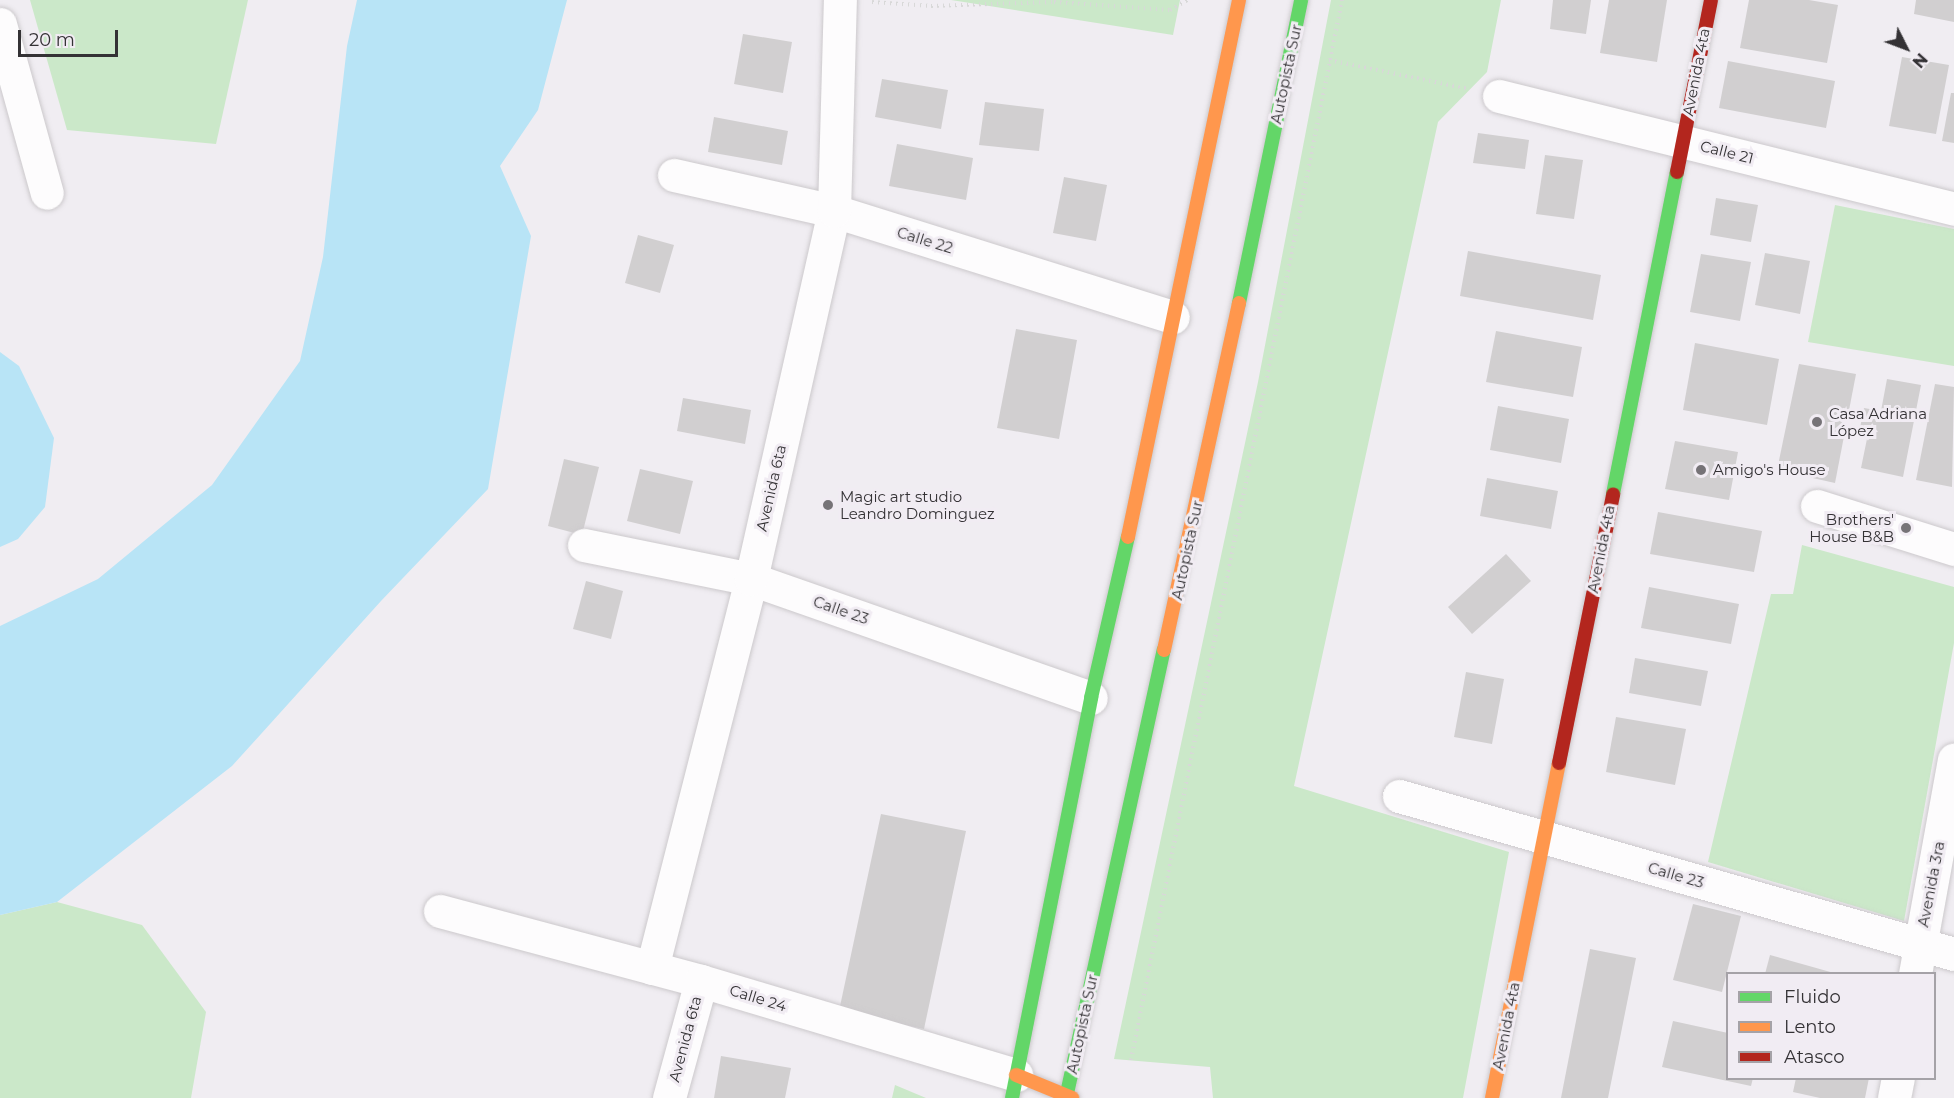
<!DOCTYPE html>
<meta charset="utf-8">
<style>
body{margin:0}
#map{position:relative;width:1954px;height:1098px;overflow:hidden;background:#f0edf2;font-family:Montserrat,sans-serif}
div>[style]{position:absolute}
.green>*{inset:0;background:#cbe8c9}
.water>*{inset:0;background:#b8e4f6}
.building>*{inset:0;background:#d1cfd0}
.path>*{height:4px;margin-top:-2px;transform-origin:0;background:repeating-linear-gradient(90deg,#d8d8d8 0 1.5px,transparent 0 6px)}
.roads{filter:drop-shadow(0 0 2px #ccc9cc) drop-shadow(0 0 2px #ccc9cc)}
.street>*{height:33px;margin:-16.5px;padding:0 16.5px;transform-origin:16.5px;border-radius:16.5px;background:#fdfcfd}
.fast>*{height:14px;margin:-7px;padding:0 7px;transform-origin:7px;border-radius:7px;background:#63d668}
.slow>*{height:14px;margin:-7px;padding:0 7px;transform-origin:7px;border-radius:7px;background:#ff974d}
.jam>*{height:14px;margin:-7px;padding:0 7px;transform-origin:7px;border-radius:7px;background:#b3261e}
.dots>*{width:16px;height:16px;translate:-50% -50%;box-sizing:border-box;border:3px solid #f1ecf3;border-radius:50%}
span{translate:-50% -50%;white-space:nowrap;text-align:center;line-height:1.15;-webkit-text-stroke:6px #f1ecf3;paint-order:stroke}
.street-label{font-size:15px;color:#343235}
.poi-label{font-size:15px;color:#343235}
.left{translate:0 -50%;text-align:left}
.right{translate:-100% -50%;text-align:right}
.legend{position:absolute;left:1726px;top:972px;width:210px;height:108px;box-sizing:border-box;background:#f1ecf3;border:2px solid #a5a2a7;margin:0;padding:8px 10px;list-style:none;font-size:18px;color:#343235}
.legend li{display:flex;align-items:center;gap:12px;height:30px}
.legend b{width:30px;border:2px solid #a5a2a7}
.north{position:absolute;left:1876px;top:18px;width:60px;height:60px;-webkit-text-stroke:4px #f1ecf3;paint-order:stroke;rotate:132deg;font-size:16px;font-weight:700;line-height:24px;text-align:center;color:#343235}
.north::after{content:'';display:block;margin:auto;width:21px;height:27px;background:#343235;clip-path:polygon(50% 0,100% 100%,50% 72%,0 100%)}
.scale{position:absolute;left:18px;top:30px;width:100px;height:27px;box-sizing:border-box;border:3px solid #343235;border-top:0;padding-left:8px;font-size:18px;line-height:21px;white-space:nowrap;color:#343235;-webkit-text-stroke:4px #f1ecf3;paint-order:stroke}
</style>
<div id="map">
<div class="green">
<div style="clip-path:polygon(30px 0,248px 0,216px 144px,67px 130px)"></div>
<div style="clip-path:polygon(951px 0,1180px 0,1173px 35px)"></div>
<div style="clip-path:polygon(1331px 0,1501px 0,1487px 72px,1438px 122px,1294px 786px,1509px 852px,1463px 1098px,1213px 1098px,1210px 1067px,1114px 1059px,1258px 382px)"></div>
<div style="clip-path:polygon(1835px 205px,1954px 229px,1954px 366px,1808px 342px)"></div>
<div style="clip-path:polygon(1802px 545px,1954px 587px,1954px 643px,1904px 921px,1708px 862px,1771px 594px,1793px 594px)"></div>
<div style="clip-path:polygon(57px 902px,142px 925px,206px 1012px,191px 1098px,0 1098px,0 915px)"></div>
<div style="clip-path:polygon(895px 1085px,926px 1098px,892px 1098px)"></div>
</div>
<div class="water">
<div style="clip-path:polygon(357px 0,567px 0,538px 110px,500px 166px,531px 236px,488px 489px,381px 601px,232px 766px,57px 902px,0 915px,0 626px,98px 579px,212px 485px,300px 361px,323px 257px,347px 46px)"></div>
<div style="clip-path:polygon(0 352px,19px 366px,54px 438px,45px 507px,18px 539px,0 547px)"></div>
</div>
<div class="building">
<div style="clip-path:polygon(1553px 0,1591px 0,1586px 34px,1550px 29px)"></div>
<div style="clip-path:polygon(1609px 0,1667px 0,1657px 62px,1600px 53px)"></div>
<div style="clip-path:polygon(1749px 0,1809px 0,1838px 5px,1827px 63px,1740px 48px)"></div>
<div style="clip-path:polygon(1916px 0,1954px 0,1954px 22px,1914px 14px)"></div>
<div style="clip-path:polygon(743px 34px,792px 42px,783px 93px,734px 84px)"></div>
<div style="clip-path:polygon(1902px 57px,1949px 65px,1936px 134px,1889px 126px)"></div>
<div style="clip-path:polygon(1728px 61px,1835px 81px,1826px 128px,1719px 108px)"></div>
<div style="clip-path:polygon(882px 79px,948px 90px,941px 129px,875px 117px)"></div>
<div style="clip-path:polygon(1951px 93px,1954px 93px,1954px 143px,1942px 141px)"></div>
<div style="clip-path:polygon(985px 102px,1044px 109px,1039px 151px,979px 145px)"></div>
<div style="clip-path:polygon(714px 117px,788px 131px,782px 165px,708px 152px)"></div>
<div style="clip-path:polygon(1478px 133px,1529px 140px,1525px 169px,1473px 163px)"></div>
<div style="clip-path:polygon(897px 144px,973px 158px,966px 200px,889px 186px)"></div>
<div style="clip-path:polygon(1545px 155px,1583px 160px,1574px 219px,1536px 214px)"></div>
<div style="clip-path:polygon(1064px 177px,1107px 185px,1096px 241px,1053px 233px)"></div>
<div style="clip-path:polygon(1716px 198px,1758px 205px,1751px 242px,1710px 235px)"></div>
<div style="clip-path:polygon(638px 235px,674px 245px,660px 293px,625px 283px)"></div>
<div style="clip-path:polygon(1468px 251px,1601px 275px,1593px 320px,1460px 296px)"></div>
<div style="clip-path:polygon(1765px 253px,1810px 261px,1800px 314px,1755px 305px)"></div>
<div style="clip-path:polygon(1701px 254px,1751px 262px,1740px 321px,1690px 312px)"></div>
<div style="clip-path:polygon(1016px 329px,1077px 340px,1059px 439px,997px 428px)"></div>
<div style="clip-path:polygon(1496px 331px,1582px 347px,1573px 397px,1486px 382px)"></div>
<div style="clip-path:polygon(1695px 343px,1779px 359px,1767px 425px,1683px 410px)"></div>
<div style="clip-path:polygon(1799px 364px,1856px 374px,1835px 483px,1777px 470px)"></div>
<div style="clip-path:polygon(1887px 379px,1921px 385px,1903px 477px,1861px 468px,1869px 429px,1860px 428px,1864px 408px,1881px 411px)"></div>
<div style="clip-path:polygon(1935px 384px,1954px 387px,1952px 487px,1916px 480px)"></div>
<div style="clip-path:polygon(683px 398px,751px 410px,745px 444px,677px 431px)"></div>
<div style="clip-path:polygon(1498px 406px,1569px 419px,1561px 463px,1490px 450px)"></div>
<div style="clip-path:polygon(1675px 441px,1738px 452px,1729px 500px,1665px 489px)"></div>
<div style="clip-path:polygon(564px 459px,599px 467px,582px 535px,548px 526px)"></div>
<div style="clip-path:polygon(640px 469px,693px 481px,680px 534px,627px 521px)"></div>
<div style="clip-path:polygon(1487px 478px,1558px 491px,1551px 529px,1480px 516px)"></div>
<div style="clip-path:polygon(1658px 512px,1762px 531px,1754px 572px,1650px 554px)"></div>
<div style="clip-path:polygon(1506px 554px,1531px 581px,1472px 634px,1448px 607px)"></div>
<div style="clip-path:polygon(586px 581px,623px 591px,611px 639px,573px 629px)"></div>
<div style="clip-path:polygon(1649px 587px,1739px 604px,1731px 644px,1641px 628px)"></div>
<div style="clip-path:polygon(1635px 658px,1708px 671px,1701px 706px,1629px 693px)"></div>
<div style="clip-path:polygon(1466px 672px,1504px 679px,1492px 744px,1454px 737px)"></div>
<div style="clip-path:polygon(1616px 717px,1686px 729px,1675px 785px,1606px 772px)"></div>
<div style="clip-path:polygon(881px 814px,966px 831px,924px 1029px,839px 1011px)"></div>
<div style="clip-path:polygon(1693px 904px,1741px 916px,1722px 992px,1673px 980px)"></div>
<div style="clip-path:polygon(1590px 949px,1636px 958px,1608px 1098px,1561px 1098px)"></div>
<div style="clip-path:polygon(1770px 955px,1834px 973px,1834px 974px,1765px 974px)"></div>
<div style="clip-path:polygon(1673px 1021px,1728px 1033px,1728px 1078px,1753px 1078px,1751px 1086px,1662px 1067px)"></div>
<div style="clip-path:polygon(721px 1056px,791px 1068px,785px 1098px,714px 1098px)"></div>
<div style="clip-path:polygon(1796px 1078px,1869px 1078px,1865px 1098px,1820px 1098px,1793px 1092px)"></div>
</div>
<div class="path">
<div style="left:872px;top:2px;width:59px;rotate:3.9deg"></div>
<div style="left:931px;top:6px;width:123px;rotate:-1.9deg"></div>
<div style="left:1054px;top:2px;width:116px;rotate:3.9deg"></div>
<div style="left:1170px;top:10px;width:20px;rotate:-30deg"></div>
<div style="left:1329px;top:60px;width:143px;rotate:11.7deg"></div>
<div style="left:1131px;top:1060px;width:1081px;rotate:-78.74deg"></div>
</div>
<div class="roads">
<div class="street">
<div style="left:0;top:24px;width:175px;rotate:74.5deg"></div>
<div style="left:1499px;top:96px;width:469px;rotate:13.9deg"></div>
<div style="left:674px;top:175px;width:164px;rotate:12.7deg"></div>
<div style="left:834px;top:211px;width:355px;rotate:17.4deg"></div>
<div style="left:1817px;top:506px;width:144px;rotate:17.4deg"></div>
<div style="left:584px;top:545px;width:170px;rotate:11.5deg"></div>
<div style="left:751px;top:579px;width:360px;rotate:19.3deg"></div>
<div style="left:1399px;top:796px;width:577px;rotate:15.89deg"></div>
<div style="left:440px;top:911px;width:270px;rotate:15deg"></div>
<div style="left:701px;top:981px;width:329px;rotate:16.6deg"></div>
<div style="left:652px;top:968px;width:401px;rotate:-75.7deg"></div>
<div style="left:751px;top:579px;width:377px;rotate:-77.3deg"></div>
<div style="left:834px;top:211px;width:211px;rotate:-88.4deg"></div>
<div style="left:1915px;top:974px;width:218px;rotate:-79.7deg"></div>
<div style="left:669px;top:1098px;width:121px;rotate:-74.7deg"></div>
<div style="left:1894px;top:1098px;width:20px;rotate:-79deg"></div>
</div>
<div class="fast">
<div style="left:1239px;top:303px;width:309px;rotate:-78.4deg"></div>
<div style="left:1613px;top:494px;width:328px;rotate:-78.8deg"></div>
<div style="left:1012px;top:1098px;width:408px;rotate:-78.8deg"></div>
<div style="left:1091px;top:698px;width:165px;rotate:-77.1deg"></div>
<div style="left:1066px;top:1098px;width:459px;rotate:-77.7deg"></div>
</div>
<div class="slow">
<div style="left:1128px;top:537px;width:548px;rotate:-78.32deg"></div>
<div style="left:1164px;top:650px;width:355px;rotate:-77.8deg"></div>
<div style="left:1016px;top:1075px;width:61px;rotate:22.3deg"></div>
<div style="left:1492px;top:1098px;width:342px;rotate:-78.7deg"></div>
</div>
<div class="jam">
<div style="left:1677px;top:172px;width:175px;rotate:-78.8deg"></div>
<div style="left:1559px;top:763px;width:274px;rotate:-78.6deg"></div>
</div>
</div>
<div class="dots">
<div style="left:1817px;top:422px;background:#767377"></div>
<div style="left:1701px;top:470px;background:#767377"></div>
<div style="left:828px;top:505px;background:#767377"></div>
<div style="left:1906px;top:528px;background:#767377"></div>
</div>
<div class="street-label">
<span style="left:1696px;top:72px;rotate:-79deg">Avenida 4ta</span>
<span style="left:1286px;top:74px;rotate:-78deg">Autopista Sur</span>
<span style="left:1727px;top:152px;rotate:14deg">Calle 21</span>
<span style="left:925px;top:240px;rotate:17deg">Calle 22</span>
<span style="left:771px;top:488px;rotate:-77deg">Avenida 6ta</span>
<span style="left:1601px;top:549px;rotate:-79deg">Avenida 4ta</span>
<span style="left:1187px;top:550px;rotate:-78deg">Autopista Sur</span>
<span style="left:841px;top:610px;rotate:19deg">Calle 23</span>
<span style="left:1676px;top:875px;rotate:16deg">Calle 23</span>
<span style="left:1931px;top:884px;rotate:-79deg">Avenida 3ra</span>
<span style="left:758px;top:998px;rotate:17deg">Calle 24</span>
<span style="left:1082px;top:1024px;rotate:-78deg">Autopista Sur</span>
<span style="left:1506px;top:1026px;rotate:-79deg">Avenida 4ta</span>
<span style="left:685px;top:1039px;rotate:-75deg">Avenida 6ta</span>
</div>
<div class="poi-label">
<span class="left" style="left:1829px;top:422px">Casa Adriana<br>López</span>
<span class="left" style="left:1713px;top:470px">Amigo's House</span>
<span class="left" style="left:840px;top:505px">Magic art studio<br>Leandro Dominguez</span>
<span class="right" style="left:1894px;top:528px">Brothers'<br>House B&amp;B</span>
</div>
<ul class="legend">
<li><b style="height:8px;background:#63d668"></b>Fluido</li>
<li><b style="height:8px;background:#ff974d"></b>Lento</li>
<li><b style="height:8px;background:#b3261e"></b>Atasco</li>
</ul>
<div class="north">N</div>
<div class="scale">20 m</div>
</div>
